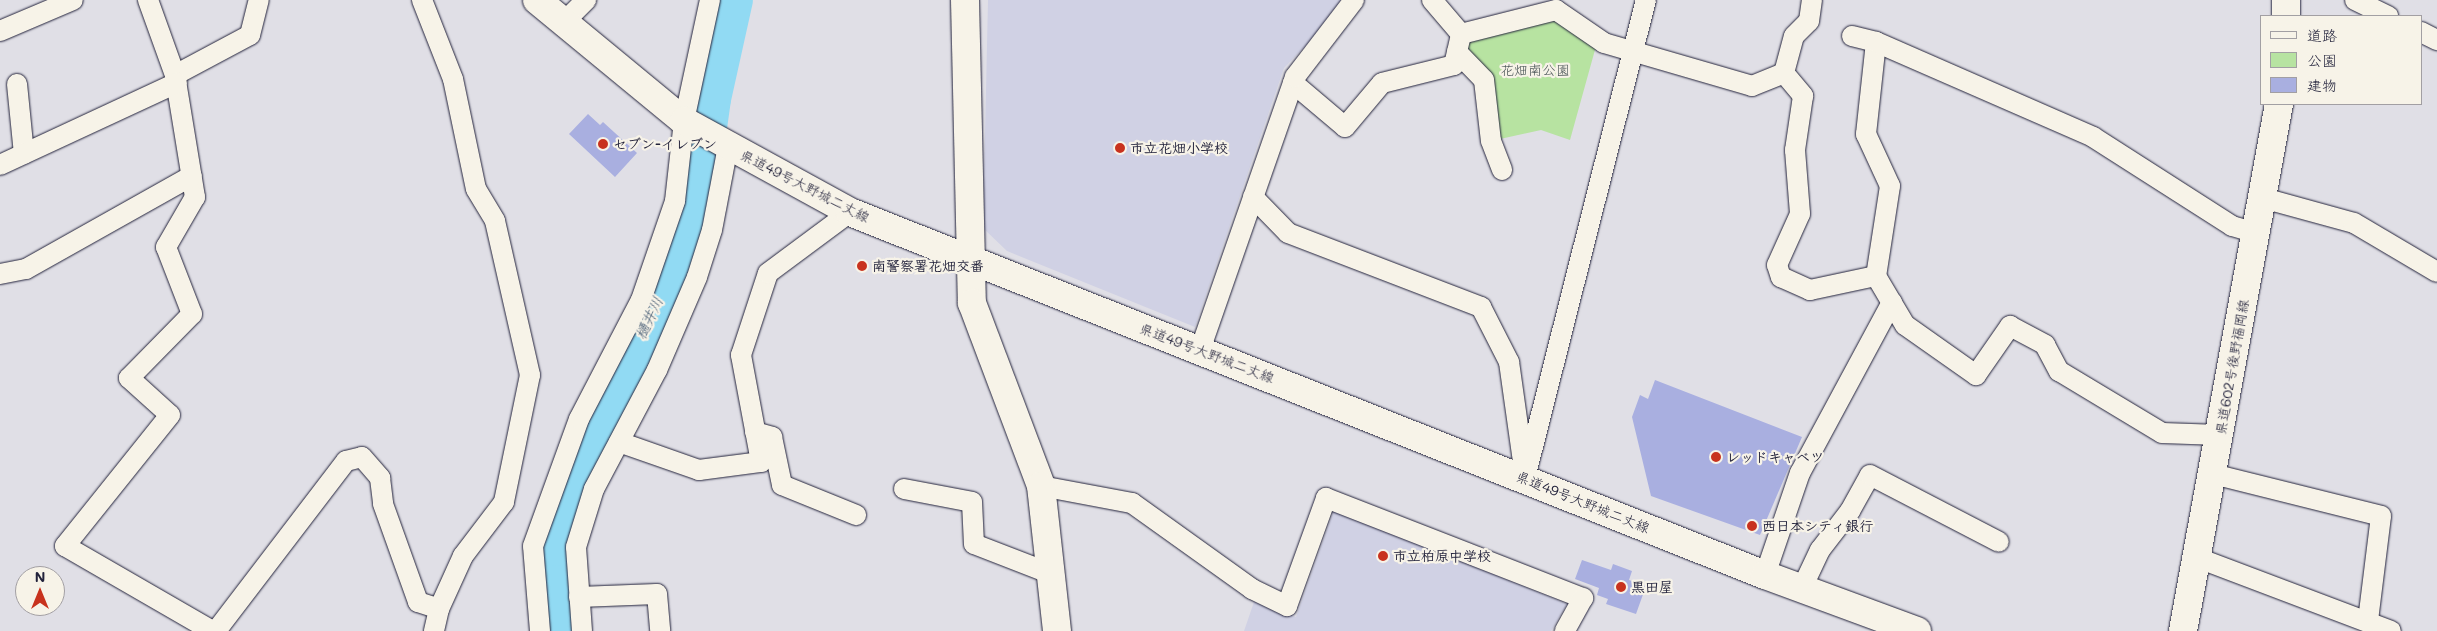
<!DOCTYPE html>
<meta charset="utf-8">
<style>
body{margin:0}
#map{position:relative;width:2437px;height:631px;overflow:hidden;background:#e0dfe6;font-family:Mali,"Klee One",sans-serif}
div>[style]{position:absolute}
.built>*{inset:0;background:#d0d1e4}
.green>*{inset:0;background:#b7e3a1}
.river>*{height:38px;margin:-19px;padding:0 19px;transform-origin:19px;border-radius:19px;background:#91daf3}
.building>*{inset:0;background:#a9afe0}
.roads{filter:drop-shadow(0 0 1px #22223b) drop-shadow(0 0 1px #22223b)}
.street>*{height:20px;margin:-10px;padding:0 10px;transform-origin:10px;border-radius:10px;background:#f7f3e8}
.secondary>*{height:28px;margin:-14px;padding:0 14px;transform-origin:14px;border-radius:14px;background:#f7f3e8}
.primary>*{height:28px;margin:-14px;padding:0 14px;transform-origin:14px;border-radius:14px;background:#f7f3e8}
.dots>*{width:14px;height:14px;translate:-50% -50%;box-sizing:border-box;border:2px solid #f7f3e8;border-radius:50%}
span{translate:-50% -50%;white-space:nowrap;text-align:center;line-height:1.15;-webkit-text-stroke:4.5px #f7f3e8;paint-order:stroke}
.park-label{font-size:14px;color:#475254}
.poi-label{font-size:14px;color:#22223b;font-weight:700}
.left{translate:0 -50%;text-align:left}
.street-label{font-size:14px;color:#22223b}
.water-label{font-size:15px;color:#435972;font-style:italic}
.legend{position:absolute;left:2260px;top:15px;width:162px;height:90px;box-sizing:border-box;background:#f7f3e8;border:1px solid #a29fa3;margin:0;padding:6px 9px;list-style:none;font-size:15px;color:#22223b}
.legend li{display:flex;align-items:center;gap:10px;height:25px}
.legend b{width:25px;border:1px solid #a29fa3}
.north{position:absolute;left:15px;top:566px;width:50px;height:50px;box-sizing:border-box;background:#f7f3e8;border:1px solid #a29fa3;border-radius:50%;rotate:0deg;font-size:14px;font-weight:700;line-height:20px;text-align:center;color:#22223b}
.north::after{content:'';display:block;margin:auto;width:18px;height:22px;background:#c8321e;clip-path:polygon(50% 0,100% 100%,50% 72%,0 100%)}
</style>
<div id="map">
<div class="built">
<div style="clip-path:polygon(988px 0,1344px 0,1337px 13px,1284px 68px,1195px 327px,1007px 251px,983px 228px)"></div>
<div style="clip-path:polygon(1334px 510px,1567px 604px,1551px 631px,1244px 631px,1254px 602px,1296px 617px)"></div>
</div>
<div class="green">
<div style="clip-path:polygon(1556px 10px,1598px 39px,1570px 140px,1541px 130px,1491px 141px,1484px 80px,1457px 52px,1461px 34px)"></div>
</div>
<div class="river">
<div style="left:567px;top:631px;width:85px;rotate:-97.5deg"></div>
<div style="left:556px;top:547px;width:96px;rotate:-72.5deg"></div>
<div style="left:585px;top:455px;width:259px;rotate:-64.9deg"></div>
<div style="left:695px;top:220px;width:122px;rotate:-82deg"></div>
<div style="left:712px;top:99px;width:101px;rotate:-77.5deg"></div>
</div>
<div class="building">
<div style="clip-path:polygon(588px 114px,600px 125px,603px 122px,637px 153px,615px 177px,569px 134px)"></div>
<div style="clip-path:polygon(1655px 380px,1802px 437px,1760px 535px,1651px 496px,1632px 417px,1640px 395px,1648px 399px)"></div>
<div style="clip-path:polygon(1582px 560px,1611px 570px,1613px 564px,1632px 571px,1629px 580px,1646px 586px,1636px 614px,1606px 604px,1608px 599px,1597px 595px,1599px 588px,1575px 579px)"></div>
</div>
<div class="roads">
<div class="street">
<div style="left:148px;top:0;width:80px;rotate:70.2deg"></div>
<div style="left:175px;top:75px;width:124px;rotate:80.7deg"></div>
<div style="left:195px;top:197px;width:58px;rotate:120.1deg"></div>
<div style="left:166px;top:247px;width:72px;rotate:68.8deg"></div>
<div style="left:192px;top:314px;width:90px;rotate:134.5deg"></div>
<div style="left:129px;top:378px;width:55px;rotate:42.1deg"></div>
<div style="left:170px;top:415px;width:168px;rotate:128.7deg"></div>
<div style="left:65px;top:546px;width:170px;rotate:30deg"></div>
<div style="left:422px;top:0;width:85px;rotate:68.6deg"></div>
<div style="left:453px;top:79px;width:112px;rotate:78.2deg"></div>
<div style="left:476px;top:189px;width:37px;rotate:59deg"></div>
<div style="left:495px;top:221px;width:158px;rotate:77.2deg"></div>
<div style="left:530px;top:375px;width:130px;rotate:101.6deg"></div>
<div style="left:504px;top:502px;width:68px;rotate:127.2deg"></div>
<div style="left:463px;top:556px;width:58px;rotate:114.4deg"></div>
<div style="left:439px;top:609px;width:23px;rotate:103deg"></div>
<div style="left:1432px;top:0;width:45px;rotate:49.5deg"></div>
<div style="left:1461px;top:34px;width:98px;rotate:-14.2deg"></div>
<div style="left:1556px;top:10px;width:58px;rotate:34.5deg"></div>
<div style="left:1604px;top:43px;width:154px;rotate:16.2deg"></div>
<div style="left:1752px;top:86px;width:35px;rotate:-22deg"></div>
<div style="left:1784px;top:73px;width:30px;rotate:50deg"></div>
<div style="left:1803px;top:96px;width:55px;rotate:98.4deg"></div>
<div style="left:1795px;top:150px;width:64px;rotate:85.5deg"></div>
<div style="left:1800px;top:214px;width:56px;rotate:114.3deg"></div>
<div style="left:1777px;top:265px;width:13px;rotate:72deg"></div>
<div style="left:1781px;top:277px;width:32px;rotate:24deg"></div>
<div style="left:1810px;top:290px;width:67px;rotate:-12deg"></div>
<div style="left:1876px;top:276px;width:57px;rotate:59.4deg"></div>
<div style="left:1905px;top:325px;width:87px;rotate:35.2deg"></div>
<div style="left:1976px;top:375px;width:60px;rotate:-55.2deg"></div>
<div style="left:2010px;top:326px;width:40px;rotate:28deg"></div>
<div style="left:2045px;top:345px;width:30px;rotate:62deg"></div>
<div style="left:2059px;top:371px;width:120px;rotate:31deg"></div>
<div style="left:2162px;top:433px;width:58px;rotate:2deg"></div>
<div style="left:2355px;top:0;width:37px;rotate:26deg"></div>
<div style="left:563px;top:23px;width:33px;rotate:-45deg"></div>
<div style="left:0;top:31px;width:79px;rotate:-23deg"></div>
<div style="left:2421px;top:32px;width:18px;rotate:27deg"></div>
<div style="left:1852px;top:36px;width:25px;rotate:14deg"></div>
<div style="left:1876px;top:42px;width:93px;rotate:96.2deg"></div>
<div style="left:1866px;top:134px;width:57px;rotate:65.2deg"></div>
<div style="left:1890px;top:186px;width:91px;rotate:98.8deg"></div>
<div style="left:1876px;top:42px;width:237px;rotate:23.6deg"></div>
<div style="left:2093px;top:137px;width:165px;rotate:32.6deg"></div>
<div style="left:2232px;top:226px;width:25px;rotate:16deg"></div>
<div style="left:1457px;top:52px;width:39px;rotate:46deg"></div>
<div style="left:1484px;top:80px;width:61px;rotate:83.5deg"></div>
<div style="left:1491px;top:141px;width:31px;rotate:69deg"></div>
<div style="left:1784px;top:73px;width:38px;rotate:-75deg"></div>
<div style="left:1794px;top:36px;width:21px;rotate:-45deg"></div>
<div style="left:1809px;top:21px;width:21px;rotate:-82deg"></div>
<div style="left:175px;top:75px;width:85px;rotate:-28.1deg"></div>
<div style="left:250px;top:35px;width:36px;rotate:-76deg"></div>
<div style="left:1293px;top:83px;width:68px;rotate:40.2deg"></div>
<div style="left:1345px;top:127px;width:57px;rotate:-49.9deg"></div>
<div style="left:1382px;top:83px;width:74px;rotate:-14deg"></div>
<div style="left:1454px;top:65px;width:32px;rotate:-77deg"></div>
<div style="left:17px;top:84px;width:70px;rotate:84.3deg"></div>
<div style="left:0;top:165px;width:195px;rotate:-24.9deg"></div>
<div style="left:1253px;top:197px;width:50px;rotate:45.8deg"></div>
<div style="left:1288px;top:233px;width:207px;rotate:21deg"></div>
<div style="left:1481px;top:307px;width:62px;rotate:63deg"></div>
<div style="left:1509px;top:362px;width:108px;rotate:82deg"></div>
<div style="left:2263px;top:198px;width:94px;rotate:15.4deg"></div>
<div style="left:2354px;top:223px;width:96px;rotate:30.6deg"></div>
<div style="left:0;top:274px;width:26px;rotate:-11deg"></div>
<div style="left:26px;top:269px;width:190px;rotate:-29.3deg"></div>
<div style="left:1200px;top:350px;width:289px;rotate:-70.8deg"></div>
<div style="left:1295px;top:77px;width:97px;rotate:-52.5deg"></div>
<div style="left:755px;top:432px;width:18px;rotate:16deg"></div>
<div style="left:772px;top:437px;width:49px;rotate:78.2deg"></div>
<div style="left:782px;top:485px;width:80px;rotate:22.1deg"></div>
<div style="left:619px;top:442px;width:85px;rotate:19.3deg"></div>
<div style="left:699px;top:470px;width:63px;rotate:-7.4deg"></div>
<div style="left:761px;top:462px;width:109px;rotate:-100.6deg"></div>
<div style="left:741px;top:355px;width:86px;rotate:-71.8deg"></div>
<div style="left:768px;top:273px;width:102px;rotate:-36.6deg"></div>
<div style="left:2213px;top:474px;width:173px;rotate:14deg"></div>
<div style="left:2381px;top:516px;width:106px;rotate:97.1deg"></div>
<div style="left:1525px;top:478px;width:493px;rotate:-75.8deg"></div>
<div style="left:1041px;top:486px;width:93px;rotate:10.6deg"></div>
<div style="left:1132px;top:503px;width:148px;rotate:35.6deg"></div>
<div style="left:1252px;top:589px;width:39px;rotate:26deg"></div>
<div style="left:1287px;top:606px;width:115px;rotate:-70.1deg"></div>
<div style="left:1326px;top:498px;width:276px;rotate:21.3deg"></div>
<div style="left:1583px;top:598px;width:38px;rotate:119deg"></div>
<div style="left:904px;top:489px;width:69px;rotate:10.8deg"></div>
<div style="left:972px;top:502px;width:42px;rotate:87.3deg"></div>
<div style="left:974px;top:544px;width:80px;rotate:21.1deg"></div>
<div style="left:2198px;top:558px;width:206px;rotate:20.7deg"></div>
<div style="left:1765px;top:575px;width:108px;rotate:-71.1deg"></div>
<div style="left:1800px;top:473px;width:194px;rotate:-61.7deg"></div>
<div style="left:1802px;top:588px;width:42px;rotate:-64.7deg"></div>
<div style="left:1820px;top:550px;width:49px;rotate:-52.4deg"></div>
<div style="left:1850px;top:511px;width:41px;rotate:-60.9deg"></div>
<div style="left:1870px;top:475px;width:145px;rotate:27.4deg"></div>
<div style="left:579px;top:597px;width:78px;rotate:-2.2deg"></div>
<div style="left:657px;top:594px;width:37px;rotate:85deg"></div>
<div style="left:216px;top:631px;width:214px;rotate:-52.6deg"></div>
<div style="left:346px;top:461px;width:16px;rotate:-14deg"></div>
<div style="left:362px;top:457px;width:28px;rotate:49deg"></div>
<div style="left:380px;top:478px;width:26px;rotate:83deg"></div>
<div style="left:383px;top:504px;width:104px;rotate:70.3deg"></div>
<div style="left:418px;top:602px;width:22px;rotate:18deg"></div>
<div style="left:540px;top:631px;width:85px;rotate:-94.7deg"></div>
<div style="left:533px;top:546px;width:135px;rotate:-70.1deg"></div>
<div style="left:579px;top:419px;width:134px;rotate:-62.5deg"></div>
<div style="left:641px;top:300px;width:105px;rotate:-71deg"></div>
<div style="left:675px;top:201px;width:81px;rotate:-83.6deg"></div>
<div style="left:684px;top:121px;width:124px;rotate:-77.9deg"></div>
<div style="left:582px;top:631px;width:84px;rotate:-94.1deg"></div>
<div style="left:576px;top:547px;width:61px;rotate:-72.8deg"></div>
<div style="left:594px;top:489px;width:135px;rotate:-62.1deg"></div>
<div style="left:657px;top:370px;width:101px;rotate:-66.7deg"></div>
<div style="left:697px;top:277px;width:49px;rotate:-72.3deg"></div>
<div style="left:712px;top:230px;width:86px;rotate:-79.2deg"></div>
</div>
<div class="secondary">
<div style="left:965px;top:0;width:303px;rotate:88.7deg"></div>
<div style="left:972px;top:303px;width:196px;rotate:69.3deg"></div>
<div style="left:1041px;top:486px;width:146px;rotate:83.7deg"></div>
<div style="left:2286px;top:16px;width:16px;rotate:-90deg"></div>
<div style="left:2183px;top:631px;width:536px;rotate:-79.68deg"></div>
</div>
<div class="primary">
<div style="left:537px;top:0;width:190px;rotate:39.5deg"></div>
<div style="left:684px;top:121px;width:189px;rotate:28.7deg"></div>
<div style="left:850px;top:212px;width:984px;rotate:21.64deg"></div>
<div style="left:1765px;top:575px;width:162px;rotate:20.2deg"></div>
</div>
</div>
<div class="dots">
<div style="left:603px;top:144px;background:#c8321e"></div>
<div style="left:1120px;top:148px;background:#c8321e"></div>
<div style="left:862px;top:266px;background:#c8321e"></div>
<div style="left:1716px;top:457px;background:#c8321e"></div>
<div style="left:1752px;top:526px;background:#c8321e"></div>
<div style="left:1383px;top:556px;background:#c8321e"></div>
<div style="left:1621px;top:587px;background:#c8321e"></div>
</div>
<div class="park-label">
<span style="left:1535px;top:70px">花畑南公園</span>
</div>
<div class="poi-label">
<span class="left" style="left:613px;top:144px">セブン-イレブン</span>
<span class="left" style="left:1130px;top:148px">市立花畑小学校</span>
<span class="left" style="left:872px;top:266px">南警察署花畑交番</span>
<span class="left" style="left:1726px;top:457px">レッドキャベツ</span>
<span class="left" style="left:1762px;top:526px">西日本シティ銀行</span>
<span class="left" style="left:1393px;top:556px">市立柏原中学校</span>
<span class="left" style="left:1631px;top:587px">黒田屋</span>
</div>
<div class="street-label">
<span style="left:805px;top:186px;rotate:27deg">県道49号大野城二丈線</span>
<span style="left:1207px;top:353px;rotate:21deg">県道49号大野城二丈線</span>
<span style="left:2232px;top:367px;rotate:-80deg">県道602号後野福岡線</span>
<span style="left:1583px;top:502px;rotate:22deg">県道49号大野城二丈線</span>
</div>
<div class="water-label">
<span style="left:649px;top:318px;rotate:-65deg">樋井川</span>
</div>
<ul class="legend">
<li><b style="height:6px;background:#f7f3e8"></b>道路</li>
<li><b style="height:14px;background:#b7e3a1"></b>公園</li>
<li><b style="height:14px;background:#a9afe0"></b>建物</li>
</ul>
<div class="north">N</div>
</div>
